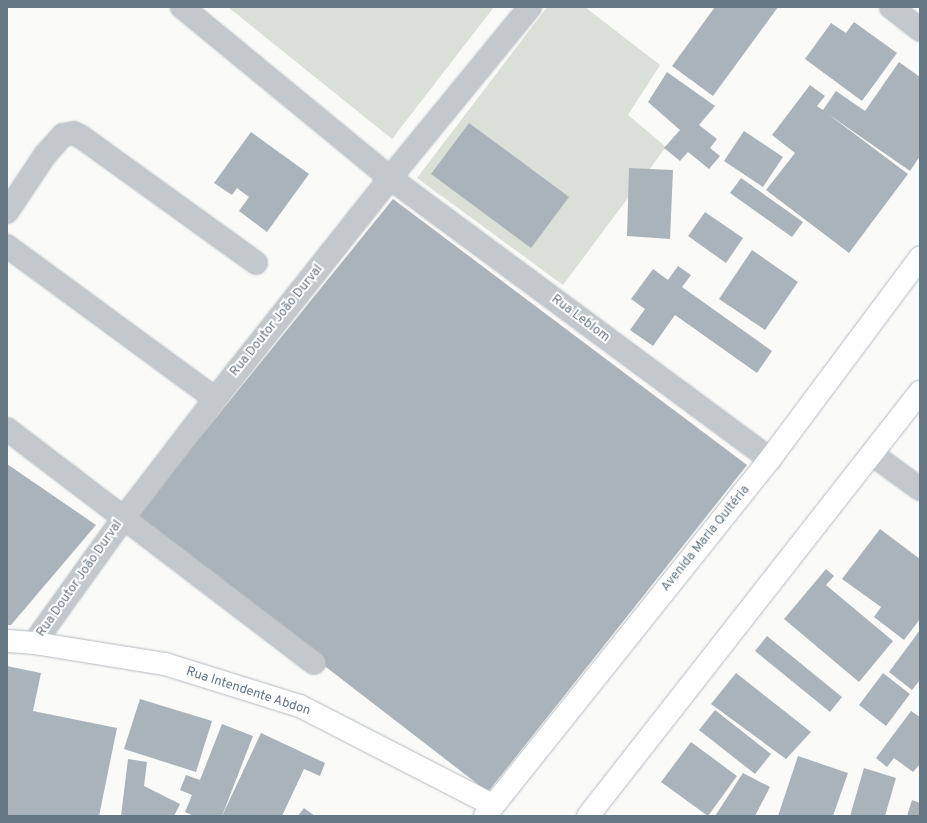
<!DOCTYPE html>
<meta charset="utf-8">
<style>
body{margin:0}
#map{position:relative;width:927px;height:823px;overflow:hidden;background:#fafaf8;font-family:Overpass,sans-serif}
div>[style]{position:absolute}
.green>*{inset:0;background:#dadfd7}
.building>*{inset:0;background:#aab3b9}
.roads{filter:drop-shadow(0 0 1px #b3babf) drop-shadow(0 0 1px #b3babf)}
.street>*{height:22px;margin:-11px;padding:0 11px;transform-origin:11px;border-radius:11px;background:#c3c8cc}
.secondary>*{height:22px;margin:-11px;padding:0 11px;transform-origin:11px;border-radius:11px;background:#fff}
.primary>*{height:22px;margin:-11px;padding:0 11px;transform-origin:11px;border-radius:11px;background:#fff}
span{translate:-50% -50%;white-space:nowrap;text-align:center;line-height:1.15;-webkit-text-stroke:4px #fff;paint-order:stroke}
.street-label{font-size:13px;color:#657683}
.frame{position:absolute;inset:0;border:8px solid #657683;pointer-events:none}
</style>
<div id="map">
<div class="green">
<div style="clip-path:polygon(228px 7px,494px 7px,392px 139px)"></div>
<div style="clip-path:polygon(547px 7px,585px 7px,660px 65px,628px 115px,666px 147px,563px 285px,417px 178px)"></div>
</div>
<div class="building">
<div style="clip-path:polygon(715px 7px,778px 7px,713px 96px,672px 66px)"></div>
<div style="clip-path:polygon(854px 22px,897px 53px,862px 101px,805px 59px,831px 23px,846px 33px)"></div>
<div style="clip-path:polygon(899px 62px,920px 77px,920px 156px,910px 171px,828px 114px,908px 174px,849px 253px,766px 190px,795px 153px,772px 135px,810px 85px,825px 96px,817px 106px,823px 110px,836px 91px,865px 111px)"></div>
<div style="clip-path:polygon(667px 72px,715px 106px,699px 125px,717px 139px,710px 148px,720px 156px,709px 169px,688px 152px,680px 161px,664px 148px,680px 130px,648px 102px)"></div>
<div style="clip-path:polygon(469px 123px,569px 197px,531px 248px,431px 174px)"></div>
<div style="clip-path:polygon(744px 131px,783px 157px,763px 187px,724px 161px)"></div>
<div style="clip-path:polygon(251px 132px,309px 174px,267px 232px,239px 211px,249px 197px,237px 188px,232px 195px,214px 183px)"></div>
<div style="clip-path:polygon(629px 168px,673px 170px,670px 239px,627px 236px)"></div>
<div style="clip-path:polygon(741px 178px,803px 222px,792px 237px,730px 193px)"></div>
<div style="clip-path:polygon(393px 199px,747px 465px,488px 792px,134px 519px)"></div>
<div style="clip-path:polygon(705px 212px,743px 238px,726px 263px,688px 236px)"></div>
<div style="clip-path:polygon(752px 250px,798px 282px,765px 330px,719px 299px)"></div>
<div style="clip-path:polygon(678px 266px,691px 275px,682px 287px,772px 351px,757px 373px,675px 315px,653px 346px,630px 330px,645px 309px,631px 299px,653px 269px,668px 280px)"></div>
<div style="clip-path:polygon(7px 464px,96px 525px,11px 625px,7px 625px)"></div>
<div style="clip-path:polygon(880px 529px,920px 559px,920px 619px,904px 640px,874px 617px,881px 607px,842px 579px)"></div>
<div style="clip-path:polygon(826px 569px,834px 576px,826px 585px,893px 641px,859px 682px,784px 619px)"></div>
<div style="clip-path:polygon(920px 630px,920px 680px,912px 690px,889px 672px)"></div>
<div style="clip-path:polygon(767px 636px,842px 697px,830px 712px,755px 651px)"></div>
<div style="clip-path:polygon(7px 666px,41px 673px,33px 711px,117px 728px,99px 816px,7px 816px)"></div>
<div style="clip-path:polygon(736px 673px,811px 732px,786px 759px,711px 704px)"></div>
<div style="clip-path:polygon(883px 673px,910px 694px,886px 726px,859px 705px)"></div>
<div style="clip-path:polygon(140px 699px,212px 721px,196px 772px,124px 749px)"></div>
<div style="clip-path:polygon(715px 710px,771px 754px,755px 774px,699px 730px)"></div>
<div style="clip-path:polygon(911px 711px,920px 717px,920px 764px,913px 772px,894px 758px,887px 767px,876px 758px)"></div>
<div style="clip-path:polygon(222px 724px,253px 736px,222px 816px,194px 816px,185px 812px,192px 795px,180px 790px,186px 775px,200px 780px)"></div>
<div style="clip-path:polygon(261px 733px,325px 763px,320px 776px,304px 769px,282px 816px,222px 816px)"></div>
<div style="clip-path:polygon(691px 742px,737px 776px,708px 816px,661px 782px)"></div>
<div style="clip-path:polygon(798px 756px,848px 773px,833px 816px,778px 816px)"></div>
<div style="clip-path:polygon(128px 759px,147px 762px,144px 786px,180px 804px,174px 816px,121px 816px)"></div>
<div style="clip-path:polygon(864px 768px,896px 778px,885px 816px,850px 816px)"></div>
<div style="clip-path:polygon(743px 773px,770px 787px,755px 816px,715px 816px)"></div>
<div style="clip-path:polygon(912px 800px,920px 803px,920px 816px,907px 816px)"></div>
<div style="clip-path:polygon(304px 808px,315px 816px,298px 816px)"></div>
</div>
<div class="roads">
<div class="street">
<div style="left:182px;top:7px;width:269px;rotate:39.4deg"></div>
<div style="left:390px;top:178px;width:473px;rotate:36.5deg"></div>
<div style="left:891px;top:7px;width:37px;rotate:38deg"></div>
<div style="left:7px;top:212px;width:69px;rotate:-56.3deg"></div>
<div style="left:45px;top:155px;width:27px;rotate:-48deg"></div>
<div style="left:63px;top:135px;width:11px;rotate:-10deg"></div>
<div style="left:74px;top:133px;width:7px;rotate:27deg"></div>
<div style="left:80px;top:136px;width:217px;rotate:35.8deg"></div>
<div style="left:7px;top:246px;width:258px;rotate:36.3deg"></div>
<div style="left:7px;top:429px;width:386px;rotate:37.3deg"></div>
<div style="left:872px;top:454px;width:59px;rotate:36.1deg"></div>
<div style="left:34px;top:643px;width:153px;rotate:-54.3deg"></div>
<div style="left:123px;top:519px;width:151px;rotate:-52.5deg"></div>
<div style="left:215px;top:399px;width:282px;rotate:-51.6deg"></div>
<div style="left:390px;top:178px;width:221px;rotate:-50.7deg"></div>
</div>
<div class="secondary">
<div style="left:7px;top:641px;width:27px;rotate:4deg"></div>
<div style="left:34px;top:643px;width:133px;rotate:9.1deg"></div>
<div style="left:165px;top:664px;width:141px;rotate:17.3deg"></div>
<div style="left:300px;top:706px;width:217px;rotate:27.2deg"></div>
</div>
<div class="primary">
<div style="left:485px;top:816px;width:457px;rotate:-51.4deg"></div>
<div style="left:770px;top:459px;width:251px;rotate:-53.3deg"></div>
<div style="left:588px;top:816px;width:539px;rotate:-51.94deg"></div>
</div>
</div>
<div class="street-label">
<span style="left:580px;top:319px;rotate:37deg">Rua Leblom</span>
<span style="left:277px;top:321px;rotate:-51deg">Rua Doutor João Durval</span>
<span style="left:706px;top:539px;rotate:-51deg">Avenida Maria Quitéria</span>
<span style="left:80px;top:579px;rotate:-55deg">Rua Doutor João Durval</span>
<span style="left:248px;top:692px;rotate:18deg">Rua Intendente Abdon</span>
</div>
<div class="frame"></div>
</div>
